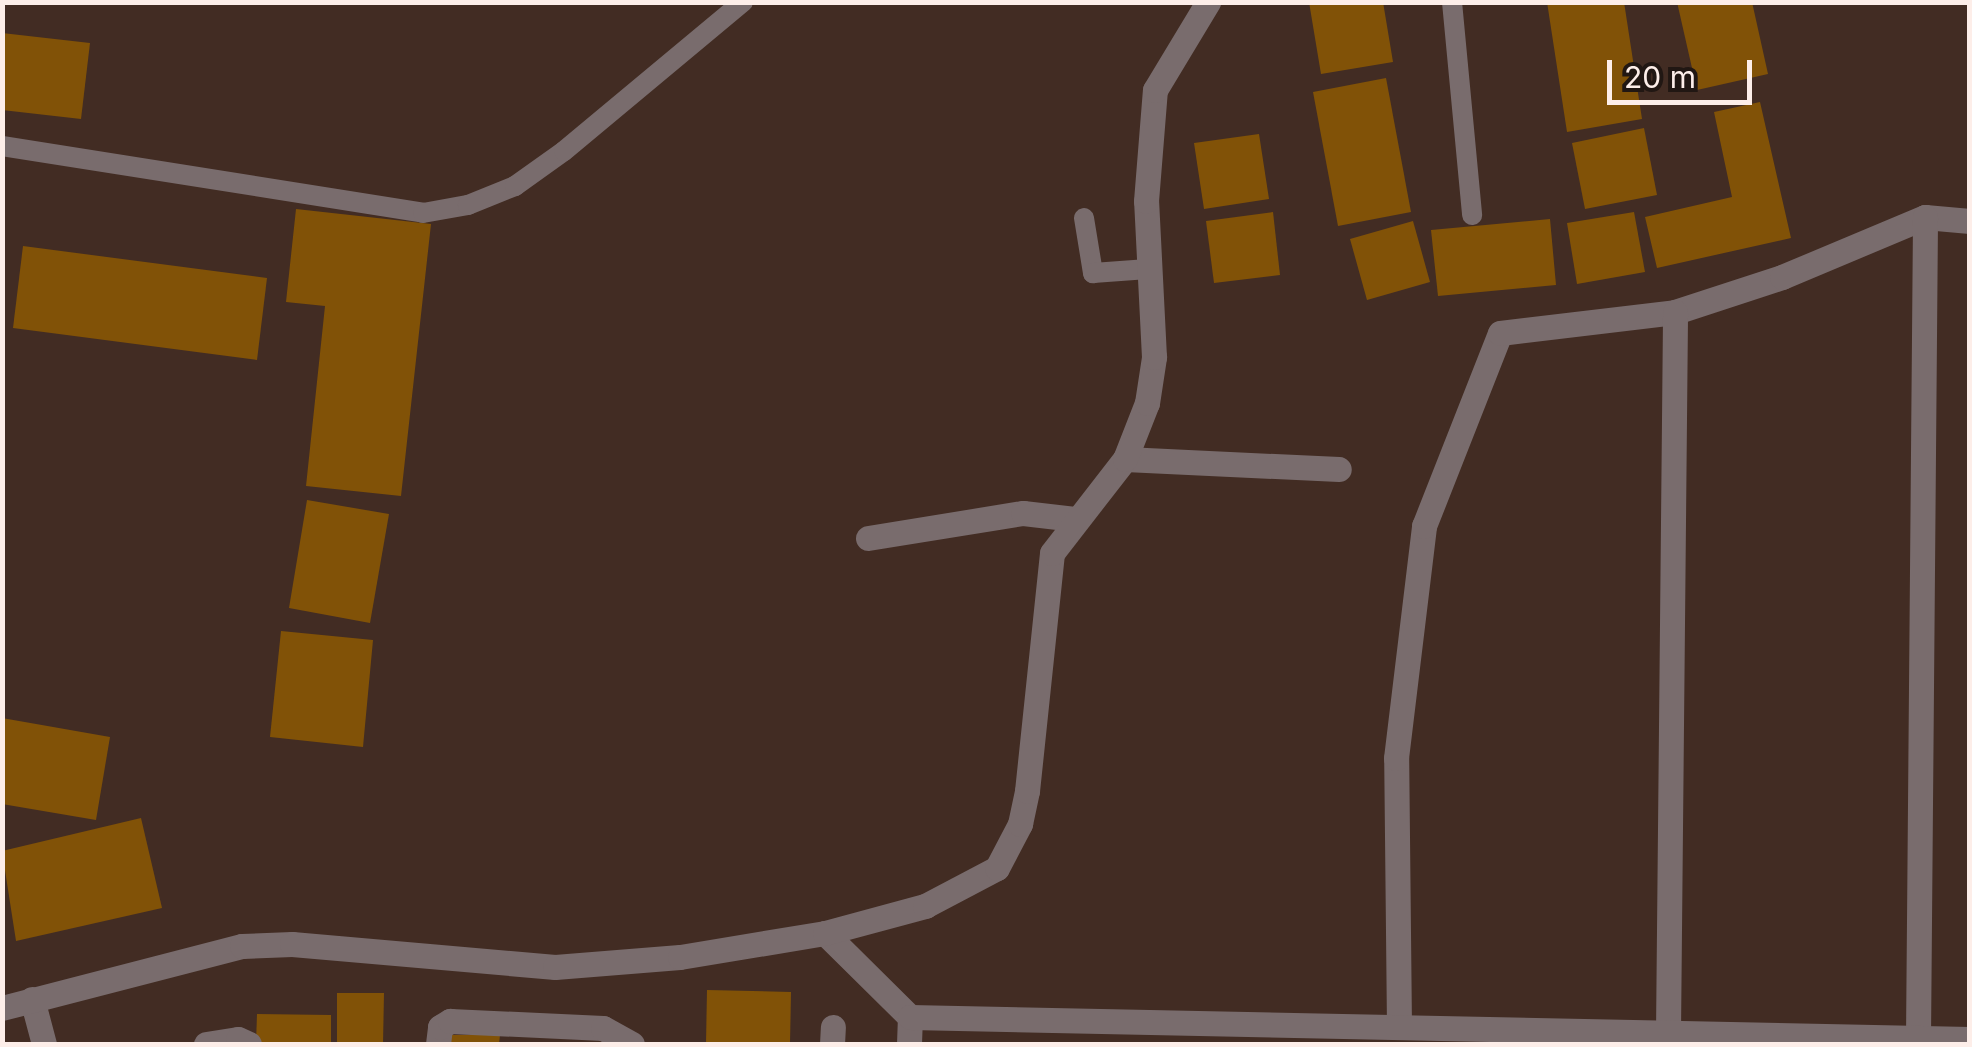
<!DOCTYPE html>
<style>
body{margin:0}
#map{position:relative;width:1972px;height:1047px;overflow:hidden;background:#422c23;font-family:Inter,sans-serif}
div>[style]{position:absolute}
.building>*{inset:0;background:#815207}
.lane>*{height:20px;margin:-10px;padding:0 10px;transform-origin:10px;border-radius:10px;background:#796c6d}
.street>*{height:25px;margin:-12.5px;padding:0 12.5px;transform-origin:12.5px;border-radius:12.5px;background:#796c6d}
span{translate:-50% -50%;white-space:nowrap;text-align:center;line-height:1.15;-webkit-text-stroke:9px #211713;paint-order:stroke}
.frame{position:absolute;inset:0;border:5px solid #fdeee9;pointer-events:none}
.scale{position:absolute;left:1607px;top:60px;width:145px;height:45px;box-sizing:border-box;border:5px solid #fdeee9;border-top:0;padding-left:12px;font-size:30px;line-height:35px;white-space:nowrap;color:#fdeee9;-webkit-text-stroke:8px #211713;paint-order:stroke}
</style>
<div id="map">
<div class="building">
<div style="clip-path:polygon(1309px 2px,1383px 2px,1393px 62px,1321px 74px)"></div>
<div style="clip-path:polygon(1547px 2px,1624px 2px,1642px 119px,1567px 132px)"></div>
<div style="clip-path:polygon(1677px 2px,1752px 2px,1768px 74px,1697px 90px)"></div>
<div style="clip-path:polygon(2px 33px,90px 43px,81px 119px,2px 110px)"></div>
<div style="clip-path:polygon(1386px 78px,1411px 212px,1338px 226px,1313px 92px)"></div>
<div style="clip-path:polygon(1760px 102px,1791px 238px,1657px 268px,1645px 217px,1732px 197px,1714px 112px)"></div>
<div style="clip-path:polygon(1644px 128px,1657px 195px,1585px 209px,1572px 143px)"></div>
<div style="clip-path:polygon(1259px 134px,1269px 199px,1204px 209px,1194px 143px)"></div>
<div style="clip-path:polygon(296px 209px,431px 224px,401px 496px,306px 486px,325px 306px,286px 302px)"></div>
<div style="clip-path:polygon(1273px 212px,1280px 275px,1214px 283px,1206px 221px)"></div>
<div style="clip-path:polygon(1634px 212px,1645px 272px,1577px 284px,1567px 223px)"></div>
<div style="clip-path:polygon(1550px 219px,1556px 285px,1438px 296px,1431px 230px)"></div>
<div style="clip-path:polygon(1413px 221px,1430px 282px,1367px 300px,1350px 239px)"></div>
<div style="clip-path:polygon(23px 246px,267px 278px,257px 360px,13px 328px)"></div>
<div style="clip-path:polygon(307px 500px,389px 514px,370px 623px,289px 608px)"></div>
<div style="clip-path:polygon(281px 631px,373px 640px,363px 747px,270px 737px)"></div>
<div style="clip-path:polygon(2px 718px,110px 737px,96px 820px,2px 804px)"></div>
<div style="clip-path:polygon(141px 818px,162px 908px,16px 941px,2px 851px)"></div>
<div style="clip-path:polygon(707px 990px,791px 992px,790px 1044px,706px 1044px)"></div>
<div style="clip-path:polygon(337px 993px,384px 993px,383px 1044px,337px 1044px)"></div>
<div style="clip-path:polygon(257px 1014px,331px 1015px,331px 1044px,256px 1044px)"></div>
<div style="clip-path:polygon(447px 1035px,500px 1035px,499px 1044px,447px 1044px)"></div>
</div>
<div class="lane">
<div style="left:1452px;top:2px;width:214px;rotate:84.6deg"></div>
<div style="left:2px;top:146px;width:426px;rotate:9deg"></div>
<div style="left:423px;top:213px;width:46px;rotate:-10.1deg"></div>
<div style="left:468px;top:205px;width:51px;rotate:-22deg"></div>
<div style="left:515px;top:186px;width:60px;rotate:-35.5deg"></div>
<div style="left:564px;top:151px;width:233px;rotate:-39.8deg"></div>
<div style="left:1084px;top:218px;width:56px;rotate:80.7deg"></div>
<div style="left:1093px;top:273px;width:55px;rotate:-4.2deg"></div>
</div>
<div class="street">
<div style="left:1125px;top:459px;width:214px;rotate:2.7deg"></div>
<div style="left:868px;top:538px;width:157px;rotate:-9.2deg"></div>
<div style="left:1023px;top:513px;width:52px;rotate:6.6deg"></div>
<div style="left:825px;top:933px;width:120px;rotate:44.7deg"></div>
<div style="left:32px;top:999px;width:47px;rotate:75.1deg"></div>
<div style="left:2px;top:1008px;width:248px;rotate:-14.5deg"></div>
<div style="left:242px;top:946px;width:50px;rotate:-2.3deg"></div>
<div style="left:292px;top:944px;width:264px;rotate:5deg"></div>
<div style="left:555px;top:967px;width:125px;rotate:-4.6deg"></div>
<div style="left:680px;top:957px;width:147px;rotate:-9.4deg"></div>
<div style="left:825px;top:933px;width:104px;rotate:-15.1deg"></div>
<div style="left:925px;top:906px;width:81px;rotate:-27.8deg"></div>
<div style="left:997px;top:868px;width:50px;rotate:-62.4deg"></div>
<div style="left:1020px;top:824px;width:34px;rotate:-78deg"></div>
<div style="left:1027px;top:791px;width:239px;rotate:-84deg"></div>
<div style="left:1052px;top:553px;width:119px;rotate:-52.2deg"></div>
<div style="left:1125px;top:459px;width:60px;rotate:-68.6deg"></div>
<div style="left:1147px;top:403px;width:47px;rotate:-81.3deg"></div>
<div style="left:1154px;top:357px;width:156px;rotate:-92.9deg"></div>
<div style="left:1146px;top:201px;width:111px;rotate:-85.4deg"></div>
<div style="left:1155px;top:90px;width:103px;rotate:-58.9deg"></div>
<div style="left:1399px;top:1027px;width:269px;rotate:-90.6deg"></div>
<div style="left:1396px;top:758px;width:234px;rotate:-83.1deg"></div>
<div style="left:1424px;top:526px;width:207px;rotate:-68.5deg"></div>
<div style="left:1500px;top:333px;width:176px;rotate:-6.8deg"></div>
<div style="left:1675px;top:312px;width:113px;rotate:-18.1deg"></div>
<div style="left:1782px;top:277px;width:155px;rotate:-22.8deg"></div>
<div style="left:1925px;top:217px;width:45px;rotate:5.1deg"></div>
<div style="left:1668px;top:1033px;width:721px;rotate:-89.44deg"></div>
<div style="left:1918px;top:1038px;width:821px;rotate:-89.51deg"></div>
<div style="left:206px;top:1044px;width:32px;rotate:-9deg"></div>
<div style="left:238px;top:1039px;width:12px;rotate:24deg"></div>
<div style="left:438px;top:1044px;width:17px;rotate:-83deg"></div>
<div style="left:440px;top:1027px;width:12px;rotate:-31deg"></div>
<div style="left:450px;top:1021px;width:153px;rotate:2.6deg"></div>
<div style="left:603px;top:1028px;width:33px;rotate:29deg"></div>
<div style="left:832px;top:1044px;width:17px;rotate:-87deg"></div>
<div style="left:909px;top:1044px;width:27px;rotate:-88deg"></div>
<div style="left:910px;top:1017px;width:1060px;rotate:1.19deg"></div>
</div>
<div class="frame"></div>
<div class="scale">20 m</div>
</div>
